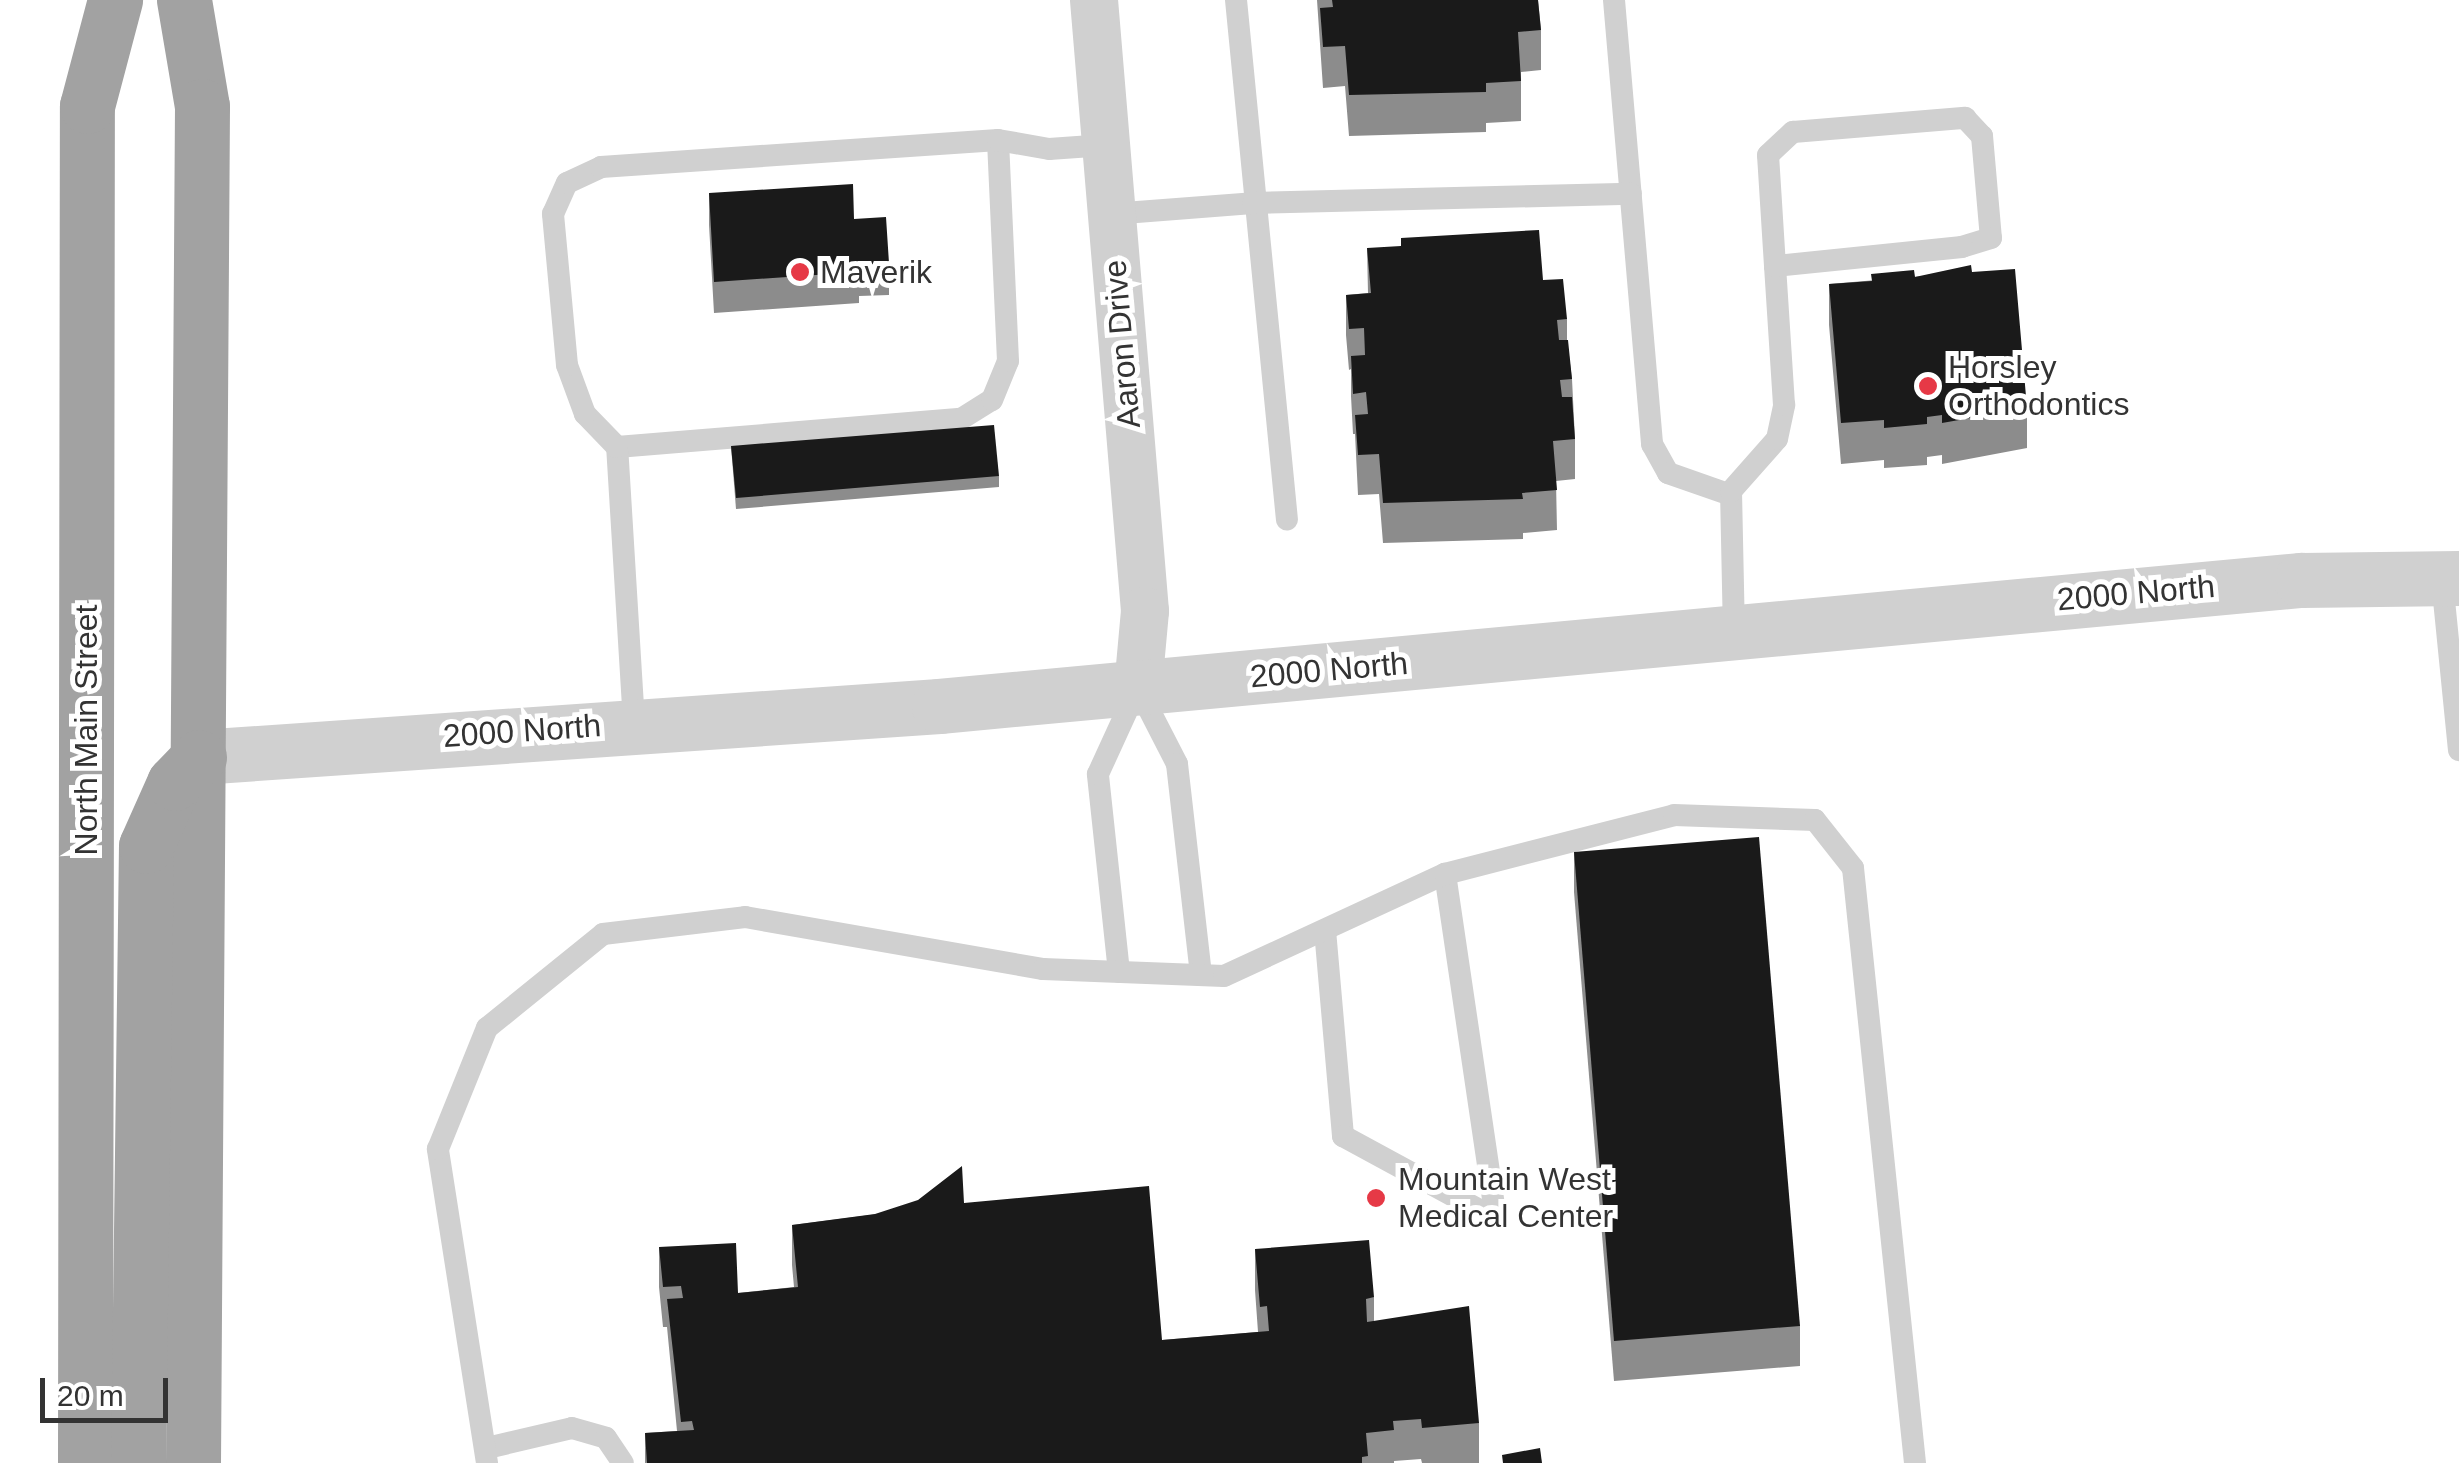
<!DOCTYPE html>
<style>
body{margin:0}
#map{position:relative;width:2459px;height:1463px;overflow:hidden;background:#fff;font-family:Helvetica,sans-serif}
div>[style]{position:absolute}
.service>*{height:22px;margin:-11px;padding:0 11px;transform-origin:11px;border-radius:11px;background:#d0d0d0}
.minor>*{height:48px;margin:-24px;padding:0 24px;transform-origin:24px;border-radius:24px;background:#d0d0d0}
.tertiary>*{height:55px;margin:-27.5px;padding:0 27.5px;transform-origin:27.5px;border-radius:27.5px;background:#d0d0d0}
.trunk>*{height:55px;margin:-27.5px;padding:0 27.5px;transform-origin:27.5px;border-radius:27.5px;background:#a2a2a2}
.wall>*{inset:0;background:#8c8c8c}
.building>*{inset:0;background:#1a1a1a}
.dots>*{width:28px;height:28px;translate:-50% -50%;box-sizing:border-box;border:5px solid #fff;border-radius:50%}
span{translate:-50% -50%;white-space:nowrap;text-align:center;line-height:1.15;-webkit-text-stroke:10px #fff;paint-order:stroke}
.poi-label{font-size:32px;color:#333}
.left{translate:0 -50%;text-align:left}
.street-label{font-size:32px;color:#333}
.scale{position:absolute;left:40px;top:1378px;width:128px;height:45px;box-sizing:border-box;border:5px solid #333;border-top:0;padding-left:12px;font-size:30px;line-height:35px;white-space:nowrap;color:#333;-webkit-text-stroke:8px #fff;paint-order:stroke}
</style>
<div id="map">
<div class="service">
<div style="left:1236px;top:0;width:522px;rotate:84.4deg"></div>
<div style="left:1614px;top:0;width:446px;rotate:85.1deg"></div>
<div style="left:1652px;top:444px;width:33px;rotate:61deg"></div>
<div style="left:1668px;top:473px;width:67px;rotate:19.2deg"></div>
<div style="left:1111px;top:214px;width:142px;rotate:-4.4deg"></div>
<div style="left:1253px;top:203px;width:378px;rotate:-1.4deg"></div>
<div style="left:617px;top:447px;width:345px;rotate:-4.7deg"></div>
<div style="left:961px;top:419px;width:36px;rotate:-32deg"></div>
<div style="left:992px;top:400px;width:42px;rotate:-67.7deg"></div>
<div style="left:1008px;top:361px;width:221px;rotate:-92.6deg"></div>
<div style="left:2442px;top:580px;width:171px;rotate:84.3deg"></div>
<div style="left:1734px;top:634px;width:143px;rotate:-91.2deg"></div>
<div style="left:1731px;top:491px;width:69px;rotate:-48.5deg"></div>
<div style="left:1777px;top:439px;width:35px;rotate:-78deg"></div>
<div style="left:1784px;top:405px;width:139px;rotate:-93.7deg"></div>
<div style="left:1775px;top:266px;width:111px;rotate:-93.6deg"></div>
<div style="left:1768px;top:155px;width:34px;rotate:-43deg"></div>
<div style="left:1793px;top:132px;width:173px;rotate:-4.7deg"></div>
<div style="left:1965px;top:118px;width:25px;rotate:47deg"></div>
<div style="left:1982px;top:136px;width:102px;rotate:85deg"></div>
<div style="left:1991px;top:238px;width:30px;rotate:163deg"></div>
<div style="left:1962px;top:247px;width:188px;rotate:174.2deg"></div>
<div style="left:1138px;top:688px;width:85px;rotate:62.8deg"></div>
<div style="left:1177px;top:764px;width:212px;rotate:83.5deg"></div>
<div style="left:634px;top:723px;width:277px;rotate:-93.5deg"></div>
<div style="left:617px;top:447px;width:46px;rotate:-134.1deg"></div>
<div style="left:585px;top:414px;width:52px;rotate:-110.2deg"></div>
<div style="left:567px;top:365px;width:152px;rotate:-95.3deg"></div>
<div style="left:553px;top:214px;width:34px;rotate:-66deg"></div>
<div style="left:567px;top:183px;width:38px;rotate:-25deg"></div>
<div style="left:601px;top:167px;width:398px;rotate:-3.9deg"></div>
<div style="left:998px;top:140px;width:52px;rotate:10deg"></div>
<div style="left:1049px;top:149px;width:57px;rotate:-4deg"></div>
<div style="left:1325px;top:930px;width:207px;rotate:85deg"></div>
<div style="left:1343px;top:1136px;width:174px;rotate:28.5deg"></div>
<div style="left:1496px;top:1219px;width:349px;rotate:-98.4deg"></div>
<div style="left:1119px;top:972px;width:199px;rotate:-96.1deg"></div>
<div style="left:1098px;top:774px;width:91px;rotate:-65.4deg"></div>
<div style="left:487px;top:1448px;width:87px;rotate:-13.2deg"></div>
<div style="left:572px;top:1428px;width:35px;rotate:16deg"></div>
<div style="left:606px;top:1438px;width:30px;rotate:56deg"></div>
<div style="left:487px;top:1463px;width:318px;rotate:-98.9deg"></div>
<div style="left:438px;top:1149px;width:131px;rotate:-68deg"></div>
<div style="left:487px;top:1028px;width:149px;rotate:-39deg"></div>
<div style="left:603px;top:934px;width:143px;rotate:-6.8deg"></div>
<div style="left:745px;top:917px;width:303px;rotate:9.9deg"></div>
<div style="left:1043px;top:969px;width:181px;rotate:2.2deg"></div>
<div style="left:1224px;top:976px;width:243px;rotate:-24.8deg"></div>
<div style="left:1445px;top:874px;width:236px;rotate:-14.4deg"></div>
<div style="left:1674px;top:815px;width:141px;rotate:2deg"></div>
<div style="left:1815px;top:820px;width:61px;rotate:51.6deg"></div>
<div style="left:1853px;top:868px;width:598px;rotate:84.05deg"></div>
</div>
<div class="minor">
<div style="left:1094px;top:0;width:613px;rotate:85.23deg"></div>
<div style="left:1145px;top:611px;width:77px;rotate:95.2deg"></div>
</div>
<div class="tertiary">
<div style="left:199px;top:757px;width:742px;rotate:-3.94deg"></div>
<div style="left:939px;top:706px;width:1368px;rotate:-5.29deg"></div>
<div style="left:2301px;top:580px;width:158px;rotate:-0.7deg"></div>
</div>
<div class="trunk">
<div style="left:184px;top:0;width:108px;rotate:80.4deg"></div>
<div style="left:202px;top:106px;width:1357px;rotate:90.38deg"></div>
<div style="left:85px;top:1463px;width:1357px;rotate:-89.92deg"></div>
<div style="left:87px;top:106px;width:110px;rotate:-75.2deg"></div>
<div style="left:138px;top:1463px;width:617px;rotate:-89.26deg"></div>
<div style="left:146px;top:846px;width:69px;rotate:-66deg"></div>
<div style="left:174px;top:783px;width:36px;rotate:-46deg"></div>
</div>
<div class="wall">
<div style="clip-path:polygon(1317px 0,1538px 0,1541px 30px,1541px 70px,1521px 72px,1521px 121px,1486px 123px,1486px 132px,1349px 136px,1345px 86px,1323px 88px)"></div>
<div style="clip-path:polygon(709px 193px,854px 219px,889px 263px,889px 295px,859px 296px,859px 303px,714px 313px,709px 225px)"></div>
<div style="clip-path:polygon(1367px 248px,1543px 280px,1567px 319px,1567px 340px,1572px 379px,1575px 439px,1575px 479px,1556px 481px,1557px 530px,1523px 533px,1523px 539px,1383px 543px,1379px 494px,1358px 495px,1355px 434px,1353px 434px,1351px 396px,1351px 369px,1349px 370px,1346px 335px,1346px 295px,1368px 293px)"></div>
<div style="clip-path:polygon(1972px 272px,2027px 408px,2027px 448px,1942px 464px,1942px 455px,1927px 457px,1927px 465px,1884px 468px,1884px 460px,1841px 464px,1829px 325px,1829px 284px)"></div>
<div style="clip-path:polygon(731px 446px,999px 476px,999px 487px,736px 509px)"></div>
<div style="clip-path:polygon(1574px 852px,1800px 1326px,1800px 1366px,1614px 1381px,1574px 892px)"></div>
<div style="clip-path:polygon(964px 1203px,1162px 1340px,1258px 1332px,1255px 1290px,1255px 1249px,1374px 1297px,1374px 1321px,1479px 1423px,1479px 1463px,1422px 1463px,1421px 1459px,1394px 1461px,1394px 1463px,645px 1463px,645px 1433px,677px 1431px,667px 1327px,663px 1327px,659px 1287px,659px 1247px,738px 1293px,794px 1287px,792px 1265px,792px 1225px)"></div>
</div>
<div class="building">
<div style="clip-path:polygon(1332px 0,1538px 0,1541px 30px,1518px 32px,1521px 81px,1486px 83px,1486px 92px,1349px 95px,1345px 46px,1323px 47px,1320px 8px,1333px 7px)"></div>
<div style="clip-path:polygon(853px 184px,854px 219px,886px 217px,889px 263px,858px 265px,859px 272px,714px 282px,709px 193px)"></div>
<div style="clip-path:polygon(1539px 230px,1543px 280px,1563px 279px,1567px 319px,1557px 320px,1559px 340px,1568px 340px,1572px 379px,1560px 380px,1562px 397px,1572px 397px,1575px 439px,1553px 441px,1557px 490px,1522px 493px,1523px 499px,1383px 503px,1379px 454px,1358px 455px,1355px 415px,1368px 414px,1366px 392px,1353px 394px,1351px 356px,1365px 355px,1364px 328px,1349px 329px,1346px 295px,1371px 293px,1367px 248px,1401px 246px,1401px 238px)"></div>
<div style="clip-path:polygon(1971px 265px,1972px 272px,2015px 269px,2027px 408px,1942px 423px,1942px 415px,1927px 417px,1927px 424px,1884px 428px,1884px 420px,1841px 423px,1829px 284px,1872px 281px,1871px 274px,1914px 270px,1915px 277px)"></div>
<div style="clip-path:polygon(994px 425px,999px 476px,736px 498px,731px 446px)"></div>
<div style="clip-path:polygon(1759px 837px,1800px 1326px,1614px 1341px,1574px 852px)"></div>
<div style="clip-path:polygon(962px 1166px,964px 1203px,1149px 1186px,1162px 1340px,1269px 1331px,1267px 1306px,1260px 1307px,1255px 1249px,1369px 1240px,1374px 1297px,1366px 1299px,1367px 1322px,1469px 1306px,1479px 1423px,1422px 1428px,1421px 1419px,1393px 1421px,1394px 1430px,1366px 1433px,1368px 1456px,1362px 1457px,1362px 1463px,647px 1463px,645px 1433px,694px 1430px,692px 1421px,681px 1422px,667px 1299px,683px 1298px,681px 1286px,663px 1287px,659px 1247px,736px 1243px,738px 1293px,798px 1287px,792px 1225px,875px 1214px,918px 1200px)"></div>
<div style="clip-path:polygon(1540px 1448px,1542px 1463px,1503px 1463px,1502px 1455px)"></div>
</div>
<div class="dots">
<div style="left:800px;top:272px;background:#e63946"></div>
<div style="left:1928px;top:386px;background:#e63946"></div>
<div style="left:1376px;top:1198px;background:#e63946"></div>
</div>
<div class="poi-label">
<span class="left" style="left:820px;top:272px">Maverik</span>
<span class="left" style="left:1948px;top:386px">Horsley<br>Orthodontics</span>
<span class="left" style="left:1398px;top:1198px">Mountain West<br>Medical Center</span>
</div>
<div class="street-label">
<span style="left:1122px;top:344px;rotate:-95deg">Aaron Drive</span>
<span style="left:2136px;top:593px;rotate:-5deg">2000 North</span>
<span style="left:1329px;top:670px;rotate:-5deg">2000 North</span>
<span style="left:86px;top:730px;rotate:-90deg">North Main Street</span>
<span style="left:522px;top:731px;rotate:-4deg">2000 North</span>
</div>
<div class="scale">20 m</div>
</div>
